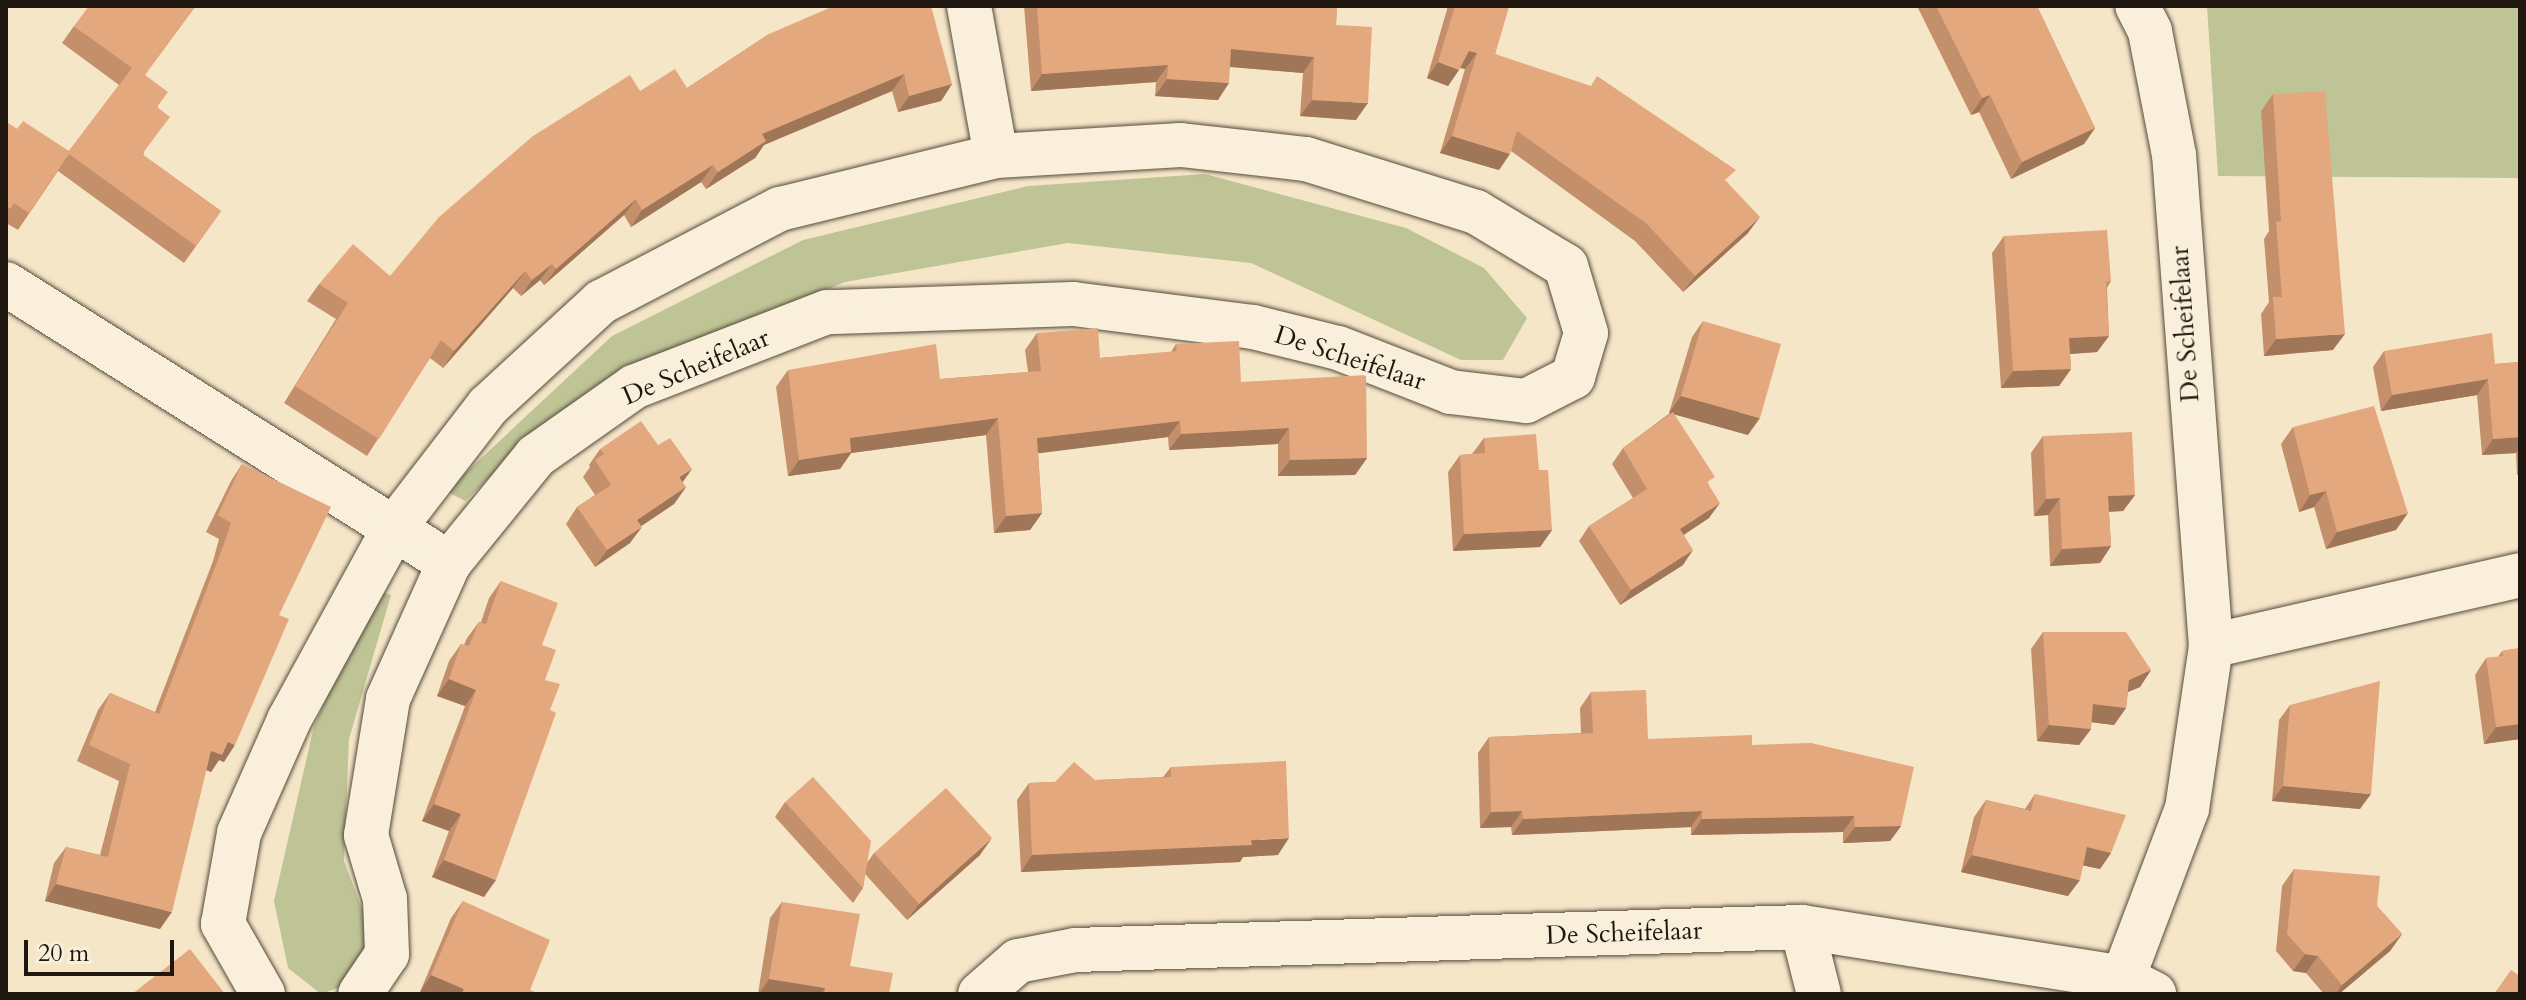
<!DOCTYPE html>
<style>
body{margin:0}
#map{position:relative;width:2526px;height:1000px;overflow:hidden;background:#f6e6c8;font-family:Cardo,serif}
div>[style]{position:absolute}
.green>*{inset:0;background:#bec495}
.roads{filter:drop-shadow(0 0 2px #554b3d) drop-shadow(0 0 2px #554b3d)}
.street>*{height:44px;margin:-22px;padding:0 22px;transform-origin:22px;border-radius:22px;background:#f9efdb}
.wall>*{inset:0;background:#c4906c}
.shaded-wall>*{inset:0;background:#a07658}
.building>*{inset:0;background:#e4a87e}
span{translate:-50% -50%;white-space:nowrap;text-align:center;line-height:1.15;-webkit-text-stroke:8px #f9efdb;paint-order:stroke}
.street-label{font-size:26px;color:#1f170f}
.frame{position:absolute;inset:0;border:8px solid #1f170f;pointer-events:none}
.scale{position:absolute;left:24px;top:940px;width:150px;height:36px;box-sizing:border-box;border:4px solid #1f170f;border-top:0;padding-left:10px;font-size:24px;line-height:28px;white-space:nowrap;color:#1f170f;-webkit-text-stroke:6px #f9efdb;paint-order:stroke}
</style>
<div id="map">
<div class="green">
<div style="clip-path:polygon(2207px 6px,2520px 6px,2520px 178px,2218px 176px)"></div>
<div style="clip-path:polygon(1205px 174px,1406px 228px,1484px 268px,1527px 318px,1503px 360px,1461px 360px,1251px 263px,1068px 243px,845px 282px,624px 371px,516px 452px,465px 501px,446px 491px,612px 336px,803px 240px,1028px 186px)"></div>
<div style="clip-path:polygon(375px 590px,391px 595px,349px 739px,344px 861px,371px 933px,357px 981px,321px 994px,288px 968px,274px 901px,314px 726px)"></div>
</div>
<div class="roads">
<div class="street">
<div style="left:969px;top:6px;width:152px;rotate:79.8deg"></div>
<div style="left:6px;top:284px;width:524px;rotate:32.2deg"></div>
<div style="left:2211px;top:646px;width:317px;rotate:-12.9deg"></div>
<div style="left:1802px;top:927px;width:69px;rotate:75.8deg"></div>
<div style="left:2123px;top:978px;width:181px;rotate:-69.3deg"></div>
<div style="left:2187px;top:809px;width:165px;rotate:-81.6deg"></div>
<div style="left:2211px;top:646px;width:492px;rotate:-94.3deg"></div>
<div style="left:2174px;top:155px;width:126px;rotate:-101deg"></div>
<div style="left:2150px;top:31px;width:28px;rotate:-117deg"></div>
<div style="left:263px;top:994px;width:81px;rotate:-119.7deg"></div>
<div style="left:223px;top:924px;width:92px;rotate:-80deg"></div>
<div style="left:239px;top:833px;width:124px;rotate:-66.1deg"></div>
<div style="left:289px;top:720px;width:219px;rotate:-61.3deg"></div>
<div style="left:394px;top:528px;width:154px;rotate:-52.4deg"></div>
<div style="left:488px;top:406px;width:154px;rotate:-42.6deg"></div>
<div style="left:601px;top:302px;width:202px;rotate:-27.5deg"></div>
<div style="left:780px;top:209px;width:222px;rotate:-13.8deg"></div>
<div style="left:996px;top:156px;width:185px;rotate:-3.4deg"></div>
<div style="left:1181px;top:145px;width:126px;rotate:6.4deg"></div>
<div style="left:1306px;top:159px;width:178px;rotate:17.3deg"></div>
<div style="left:1476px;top:212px;width:105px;rotate:31deg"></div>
<div style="left:1566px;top:266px;width:70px;rotate:73.4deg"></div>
<div style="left:1586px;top:333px;width:46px;rotate:106.5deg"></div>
<div style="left:1573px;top:377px;width:53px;rotate:152.9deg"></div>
<div style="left:1526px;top:401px;width:76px;rotate:-173.2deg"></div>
<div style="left:1451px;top:392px;width:121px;rotate:-158.7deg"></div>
<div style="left:1338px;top:348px;width:88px;rotate:-166.1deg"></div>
<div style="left:1253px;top:327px;width:181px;rotate:-172.7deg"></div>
<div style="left:1073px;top:304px;width:246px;rotate:178.1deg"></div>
<div style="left:827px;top:312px;width:207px;rotate:158.8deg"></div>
<div style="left:634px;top:387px;width:120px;rotate:144.9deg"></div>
<div style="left:536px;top:456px;width:138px;rotate:129.1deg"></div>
<div style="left:449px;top:563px;width:149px;rotate:114.2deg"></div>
<div style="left:388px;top:699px;width:138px;rotate:99.2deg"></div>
<div style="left:366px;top:835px;width:67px;rotate:73.5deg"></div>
<div style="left:385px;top:899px;width:55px;rotate:87.9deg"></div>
<div style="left:387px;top:954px;width:48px;rotate:124deg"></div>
<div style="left:980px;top:994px;width:50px;rotate:-41deg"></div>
<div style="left:1018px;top:961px;width:58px;rotate:-10.9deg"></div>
<div style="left:1075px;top:950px;width:727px;rotate:-1.81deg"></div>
<div style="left:1802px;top:927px;width:325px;rotate:9deg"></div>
<div style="left:2123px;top:978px;width:35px;rotate:27deg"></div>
</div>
</div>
<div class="wall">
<div style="clip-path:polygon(1024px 6px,1337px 6px,1336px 25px,1356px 120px,1300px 116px,1303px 73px,1230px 67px,1218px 100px,1155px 96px,1156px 82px,1031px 91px)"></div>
<div style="clip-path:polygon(1448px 6px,1509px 6px,1495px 54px,1727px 182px,1748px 233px,1683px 292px,1635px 241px,1511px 151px,1499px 170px,1440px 153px,1465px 69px,1460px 68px,1448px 86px,1427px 78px)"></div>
<div style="clip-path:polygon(1917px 6px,2037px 6px,2095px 128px,2084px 144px,2011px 179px,1979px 112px,1971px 115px)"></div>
<div style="clip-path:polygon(74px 26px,145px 75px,158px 107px,143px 155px,221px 211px,184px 263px,58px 171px,18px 230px,6px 223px,6px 122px,17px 129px,69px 151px,119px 85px,62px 43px)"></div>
<div style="clip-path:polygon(769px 34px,952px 84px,941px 101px,898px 112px,892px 91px,764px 145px,755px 158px,706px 189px,701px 182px,631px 227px,624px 215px,544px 285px,540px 280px,521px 296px,513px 288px,443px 368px,430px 358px,367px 456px,284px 403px,336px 319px,307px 301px,319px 284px,390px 276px,640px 91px,687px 88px)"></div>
<div style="clip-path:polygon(2273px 94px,2333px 350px,2264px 356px,2261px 314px,2269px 302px,2264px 239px,2269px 231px,2261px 111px)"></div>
<div style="clip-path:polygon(2004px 236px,2111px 281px,2107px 288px,2109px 336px,2097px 352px,2070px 354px,2071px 369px,2059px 386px,2001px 388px,1992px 253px)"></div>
<div style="clip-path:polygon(1703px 321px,1748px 435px,1674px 414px,1709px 485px,1709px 518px,1684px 535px,1683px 565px,1620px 605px,1579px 541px,1589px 526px,1633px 498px,1612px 464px,1623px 448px,1670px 413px,1669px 413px,1692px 337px)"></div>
<div style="clip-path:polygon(1037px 333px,1100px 358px,1171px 352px,1176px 344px,1367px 458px,1355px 475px,1278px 476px,1278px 444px,1169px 450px,1168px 437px,1038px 453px,1042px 513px,1030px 530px,994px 533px,986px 435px,851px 453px,840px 469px,788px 476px,776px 387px,788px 370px,940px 379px,1028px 372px,1025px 350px)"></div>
<div style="clip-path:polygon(2384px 351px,2495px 364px,2520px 362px,2520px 475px,2517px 475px,2516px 453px,2482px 455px,2477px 395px,2381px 411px,2373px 367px)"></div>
<div style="clip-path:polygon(2293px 427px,2396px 530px,2326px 549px,2314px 507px,2299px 512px,2281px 444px)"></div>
<div style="clip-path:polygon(2043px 436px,2135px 495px,2123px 511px,2109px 512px,2111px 546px,2100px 563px,2050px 566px,2048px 515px,2034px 516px,2031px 453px)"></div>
<div style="clip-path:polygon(1484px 438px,1539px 470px,1552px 530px,1540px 547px,1453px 551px,1448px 472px,1460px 455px,1472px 454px)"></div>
<div style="clip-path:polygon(600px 449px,682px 482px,686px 487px,674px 504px,641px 526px,630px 543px,595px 567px,566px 524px,577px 507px,595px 495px,583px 477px,590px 467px,589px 465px)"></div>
<div style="clip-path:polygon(242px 464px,279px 615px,224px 762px,219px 760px,211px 772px,206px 770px,160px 929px,45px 901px,54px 863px,66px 847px,100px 855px,119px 781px,77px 761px,98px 710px,110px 693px,155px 712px,213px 561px,219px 539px,206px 532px,231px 481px)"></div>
<div style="clip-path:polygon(501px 581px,542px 645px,545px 680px,484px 897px,432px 877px,449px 831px,422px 821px,465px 706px,437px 696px,449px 661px,461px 644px,464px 645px,467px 638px,479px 622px,481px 622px,489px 598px)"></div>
<div style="clip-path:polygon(2043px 632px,2151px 670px,2140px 687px,2128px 692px,2126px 708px,2114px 725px,2091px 722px,2091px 729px,2079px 745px,2037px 741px,2031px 649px)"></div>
<div style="clip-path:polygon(2520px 648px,2520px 739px,2484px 744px,2475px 675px,2486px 658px,2498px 657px,2502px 651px)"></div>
<div style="clip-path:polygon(1591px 692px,1648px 739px,1752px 745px,1901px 826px,1890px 841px,1843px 843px,1843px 832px,1691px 835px,1691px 827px,1512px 835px,1511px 827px,1480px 828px,1478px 753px,1489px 737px,1581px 733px,1580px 708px)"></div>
<div style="clip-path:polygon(2290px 705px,2360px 809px,2272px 801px,2279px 720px)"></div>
<div style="clip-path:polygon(1171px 767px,1278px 855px,1243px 857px,1240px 862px,1021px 872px,1017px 800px,1029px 783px,1163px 777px)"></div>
<div style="clip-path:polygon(2035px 794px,2111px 853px,2100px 869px,2083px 865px,2068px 896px,1961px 872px,1974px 817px,1986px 800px,2025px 809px)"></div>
<div style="clip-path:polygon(785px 802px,867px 863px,874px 853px,980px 855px,907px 920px,865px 874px,863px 888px,853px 903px,775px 817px)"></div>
<div style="clip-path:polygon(2294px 869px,2377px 906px,2402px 934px,2390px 951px,2339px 994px,2324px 994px,2306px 973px,2293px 971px,2276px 951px,2282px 886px)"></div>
<div style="clip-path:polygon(463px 901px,530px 990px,538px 994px,424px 994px,420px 992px,451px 918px)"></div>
<div style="clip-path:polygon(782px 902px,850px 966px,889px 994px,758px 994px,770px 918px)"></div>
</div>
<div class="shaded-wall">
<div style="clip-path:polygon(1231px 49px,1314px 57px,1303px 73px,1220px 66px)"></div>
<div style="clip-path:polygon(1469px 51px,1477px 53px,1465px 69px,1457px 67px)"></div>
<div style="clip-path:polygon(1438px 62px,1459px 70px,1448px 86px,1427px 78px)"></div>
<div style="clip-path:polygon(1168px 65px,1156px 82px,1031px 91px,1042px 74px)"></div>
<div style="clip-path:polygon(904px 74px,892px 91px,764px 145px,755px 158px,706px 189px,718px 172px,762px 134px)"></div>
<div style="clip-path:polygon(1167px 79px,1229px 83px,1218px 100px,1155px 96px)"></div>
<div style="clip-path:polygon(952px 84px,941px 101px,898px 112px,909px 96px)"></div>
<div style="clip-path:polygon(1990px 95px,1979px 112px,1971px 115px,1982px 98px)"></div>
<div style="clip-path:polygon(1312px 100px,1368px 103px,1356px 120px,1300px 116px)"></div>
<div style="clip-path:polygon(2095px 128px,2084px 144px,2011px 179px,2022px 162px)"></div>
<div style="clip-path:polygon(1452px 136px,1510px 154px,1499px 170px,1440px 153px)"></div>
<div style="clip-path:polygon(713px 165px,701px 182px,631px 227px,642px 210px)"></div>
<div style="clip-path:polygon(636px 199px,624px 215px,544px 285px,556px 269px)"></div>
<div style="clip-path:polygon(1760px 217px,1748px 233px,1683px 292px,1695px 276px)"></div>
<div style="clip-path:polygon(552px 264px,540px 280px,521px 296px,532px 280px)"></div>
<div style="clip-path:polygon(525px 271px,513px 288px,443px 368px,454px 351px)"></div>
<div style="clip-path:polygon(2345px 334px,2333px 350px,2264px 356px,2276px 339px)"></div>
<div style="clip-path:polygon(2109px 336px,2097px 352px,2057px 355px,2069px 338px)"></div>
<div style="clip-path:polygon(2071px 369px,2059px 386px,2001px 388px,2013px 371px)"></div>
<div style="clip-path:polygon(2488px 379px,2477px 395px,2381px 411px,2392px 395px)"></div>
<div style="clip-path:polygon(1681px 396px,1760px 418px,1748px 435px,1669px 413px)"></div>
<div style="clip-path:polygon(998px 418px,986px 435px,851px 453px,840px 469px,788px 476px,799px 460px,850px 438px)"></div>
<div style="clip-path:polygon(1180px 421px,1168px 437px,1025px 455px,1037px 438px)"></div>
<div style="clip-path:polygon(1289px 428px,1278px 444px,1169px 450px,1181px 434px)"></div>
<div style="clip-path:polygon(2520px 437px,2520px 447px,2516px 453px,2482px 455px,2493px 439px)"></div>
<div style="clip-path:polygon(1367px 458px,1355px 475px,1278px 476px,1290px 460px)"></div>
<div style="clip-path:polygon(692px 469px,680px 486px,679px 477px)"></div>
<div style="clip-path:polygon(686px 487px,674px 504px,625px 537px,637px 520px)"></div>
<div style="clip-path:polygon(2326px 491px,2314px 507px,2299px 512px,2310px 495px)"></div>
<div style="clip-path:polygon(2135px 495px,2123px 511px,2096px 512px,2108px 496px)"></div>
<div style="clip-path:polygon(2060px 498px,2048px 515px,2034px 516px,2046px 499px)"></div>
<div style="clip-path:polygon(1720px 503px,1709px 518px,1669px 544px,1680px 529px)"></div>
<div style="clip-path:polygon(1042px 513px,1030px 530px,994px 533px,1006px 516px)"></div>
<div style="clip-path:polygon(2408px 513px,2396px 530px,2326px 549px,2337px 532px)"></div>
<div style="clip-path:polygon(642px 527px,630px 543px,595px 567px,607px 550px)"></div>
<div style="clip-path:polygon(1552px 530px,1540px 547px,1453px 551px,1464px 534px)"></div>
<div style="clip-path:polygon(2111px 546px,2100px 563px,2050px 566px,2062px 549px)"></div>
<div style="clip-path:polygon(1693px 550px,1683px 565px,1620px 605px,1631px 590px)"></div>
<div style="clip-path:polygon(2151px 670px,2140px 687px,2118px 696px,2129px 680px)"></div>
<div style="clip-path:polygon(449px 679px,476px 690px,465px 706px,437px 696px)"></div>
<div style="clip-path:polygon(2093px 704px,2126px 708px,2114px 725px,2081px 721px)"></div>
<div style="clip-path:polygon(2520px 724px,2520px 739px,2484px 744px,2496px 727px)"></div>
<div style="clip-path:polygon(2049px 725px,2091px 729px,2079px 745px,2037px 741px)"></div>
<div style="clip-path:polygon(228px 742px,235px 745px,224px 762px,219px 760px,211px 772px,199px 767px,211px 751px)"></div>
<div style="clip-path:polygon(2283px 786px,2371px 794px,2360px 809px,2272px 801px)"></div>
<div style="clip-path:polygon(434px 804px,461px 814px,449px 831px,422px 821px)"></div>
<div style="clip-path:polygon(1522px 811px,1511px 827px,1480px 828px,1491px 812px)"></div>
<div style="clip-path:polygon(1702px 811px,1691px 827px,1512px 835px,1523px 819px)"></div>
<div style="clip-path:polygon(1854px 816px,1843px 832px,1691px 835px,1702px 819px)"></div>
<div style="clip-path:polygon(1901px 826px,1890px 841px,1843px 843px,1855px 827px)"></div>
<div style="clip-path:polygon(992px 838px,980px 855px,907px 920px,919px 904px)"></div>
<div style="clip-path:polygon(1289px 838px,1278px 855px,1243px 857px,1240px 862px,1021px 872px,1032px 855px)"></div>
<div style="clip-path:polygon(2087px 847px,2111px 853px,2100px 869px,2076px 864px)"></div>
<div style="clip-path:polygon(1972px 855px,2080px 880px,2068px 896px,1961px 872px)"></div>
<div style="clip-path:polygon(444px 860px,496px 880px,484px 897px,432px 877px)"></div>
<div style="clip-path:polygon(56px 884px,172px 912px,160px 929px,45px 901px)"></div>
<div style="clip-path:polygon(2402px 934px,2390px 951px,2339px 994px,2336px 994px,2342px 985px)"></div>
<div style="clip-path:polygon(2305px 954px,2318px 956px,2306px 973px,2293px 971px)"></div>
<div style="clip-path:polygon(431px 975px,464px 989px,461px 994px,424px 994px,420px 992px)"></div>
<div style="clip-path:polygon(769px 979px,825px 988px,821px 994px,759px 994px)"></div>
</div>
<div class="building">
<div style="clip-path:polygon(89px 6px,196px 6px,145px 75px,168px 92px,157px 107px,170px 117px,142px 154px,221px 211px,196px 246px,69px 154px,29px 213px,14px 203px,10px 209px,6px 206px,6px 122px,17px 129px,23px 121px,69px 151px,132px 68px,74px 26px)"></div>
<div style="clip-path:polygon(834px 6px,931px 6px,952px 84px,909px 96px,904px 74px,762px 134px,766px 141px,718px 172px,713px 165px,642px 210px,636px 199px,556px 269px,552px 264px,532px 280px,525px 271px,454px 351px,441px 340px,379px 439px,295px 386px,348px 303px,319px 284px,353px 244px,390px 276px,439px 217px,533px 136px,630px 75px,640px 91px,675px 69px,687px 88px,769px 34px)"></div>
<div style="clip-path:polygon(1037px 6px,1337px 6px,1336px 25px,1372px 27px,1368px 103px,1312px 100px,1314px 57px,1231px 49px,1229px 83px,1167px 79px,1168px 65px,1042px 74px)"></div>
<div style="clip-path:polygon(1455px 6px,1509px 6px,1495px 54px,1591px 86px,1597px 76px,1736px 170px,1725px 180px,1760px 217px,1695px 276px,1647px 224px,1517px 131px,1510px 154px,1452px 136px,1477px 53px,1469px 51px,1459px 70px,1438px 62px)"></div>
<div style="clip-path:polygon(1936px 6px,2037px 6px,2095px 128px,2022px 162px,1990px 95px,1982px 98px)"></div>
<div style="clip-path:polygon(2325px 91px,2345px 334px,2276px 339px,2273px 297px,2282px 297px,2276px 222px,2281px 221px,2273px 94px)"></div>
<div style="clip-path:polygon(2107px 230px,2111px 281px,2106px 282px,2109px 336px,2069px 338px,2071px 369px,2013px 371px,2004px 236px)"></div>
<div style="clip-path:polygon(1703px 321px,1781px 344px,1760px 418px,1681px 396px)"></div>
<div style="clip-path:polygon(1098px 328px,1100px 358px,1177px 351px,1176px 344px,1239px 341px,1241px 382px,1366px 375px,1367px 458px,1290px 460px,1289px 428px,1181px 434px,1180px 421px,1037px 438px,1042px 513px,1006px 516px,998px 418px,850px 438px,851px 452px,799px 460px,788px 370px,936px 344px,940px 379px,1041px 371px,1037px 333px)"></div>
<div style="clip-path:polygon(2492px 333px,2495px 364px,2520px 362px,2520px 437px,2493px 439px,2488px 379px,2392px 395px,2384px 351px)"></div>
<div style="clip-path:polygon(2374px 406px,2408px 513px,2337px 532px,2326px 491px,2310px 495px,2293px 427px)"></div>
<div style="clip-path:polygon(1673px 412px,1715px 477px,1707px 482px,1720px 503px,1680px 529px,1693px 550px,1631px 590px,1589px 526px,1647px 489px,1623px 448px)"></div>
<div style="clip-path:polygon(641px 421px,658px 445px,670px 438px,692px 469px,679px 477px,686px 487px,637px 520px,642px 527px,607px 550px,577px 507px,611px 485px,595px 460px,604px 454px,600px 449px)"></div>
<div style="clip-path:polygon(2132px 432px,2135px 495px,2108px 496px,2111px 546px,2062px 549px,2060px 498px,2046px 499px,2043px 436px)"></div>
<div style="clip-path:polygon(1536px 434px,1539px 470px,1548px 470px,1552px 530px,1464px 534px,1460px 455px,1485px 453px,1484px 438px)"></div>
<div style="clip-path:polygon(242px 464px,331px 507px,279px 615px,289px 619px,235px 745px,228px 742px,222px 755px,211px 751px,172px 912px,56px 884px,66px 847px,108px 857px,130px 764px,89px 745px,110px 693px,159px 714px,224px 544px,231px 523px,218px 515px)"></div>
<div style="clip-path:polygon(501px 581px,558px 603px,542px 645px,556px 650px,545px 680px,560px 684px,550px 710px,556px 713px,496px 880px,444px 860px,461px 814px,434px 804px,476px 690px,449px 679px,461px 644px,469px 646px,479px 622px,486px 624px)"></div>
<div style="clip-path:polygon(2043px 632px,2126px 632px,2151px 670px,2129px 680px,2126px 708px,2093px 704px,2091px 729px,2049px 725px)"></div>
<div style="clip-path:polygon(2520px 648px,2520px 724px,2496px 727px,2486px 658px,2503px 656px,2502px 651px)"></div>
<div style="clip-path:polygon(2380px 681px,2371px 794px,2283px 786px,2290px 705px)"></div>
<div style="clip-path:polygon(1646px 690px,1648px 739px,1752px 735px,1752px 745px,1811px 743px,1914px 767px,1901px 826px,1855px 827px,1854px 816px,1702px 819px,1702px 811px,1523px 819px,1522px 811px,1491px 812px,1489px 737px,1593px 733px,1591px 692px)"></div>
<div style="clip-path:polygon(1286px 761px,1289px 838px,1251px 840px,1252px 845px,1032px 855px,1029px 783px,1055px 782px,1074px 762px,1095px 780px,1171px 777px,1171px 767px)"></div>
<div style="clip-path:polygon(813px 777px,871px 841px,863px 888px,785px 802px)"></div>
<div style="clip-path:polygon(946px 788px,992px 838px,919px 904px,874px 853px)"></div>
<div style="clip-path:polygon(2035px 794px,2126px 815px,2111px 853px,2087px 847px,2080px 880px,1972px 855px,1986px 800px,2031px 811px)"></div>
<div style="clip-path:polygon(2294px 869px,2380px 876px,2377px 906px,2402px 934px,2342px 985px,2318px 956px,2305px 954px,2287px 934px)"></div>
<div style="clip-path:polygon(463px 901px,550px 940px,530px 990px,538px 994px,462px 994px,464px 989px,431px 975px)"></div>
<div style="clip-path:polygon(782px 902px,860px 914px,850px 966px,893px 973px,889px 994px,824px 994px,825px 988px,769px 979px)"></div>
<div style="clip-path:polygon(190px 949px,225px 994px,132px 994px)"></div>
<div style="clip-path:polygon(2511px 970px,2520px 976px,2520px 994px,2494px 994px)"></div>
</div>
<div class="street-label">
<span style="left:2185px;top:324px;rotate:-94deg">De Scheifelaar</span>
<span style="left:1350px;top:358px;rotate:18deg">De Scheifelaar</span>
<span style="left:696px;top:367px;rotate:-23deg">De Scheifelaar</span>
<span style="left:1624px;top:933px;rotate:-2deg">De Scheifelaar</span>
</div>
<div class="frame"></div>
<div class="scale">20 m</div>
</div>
